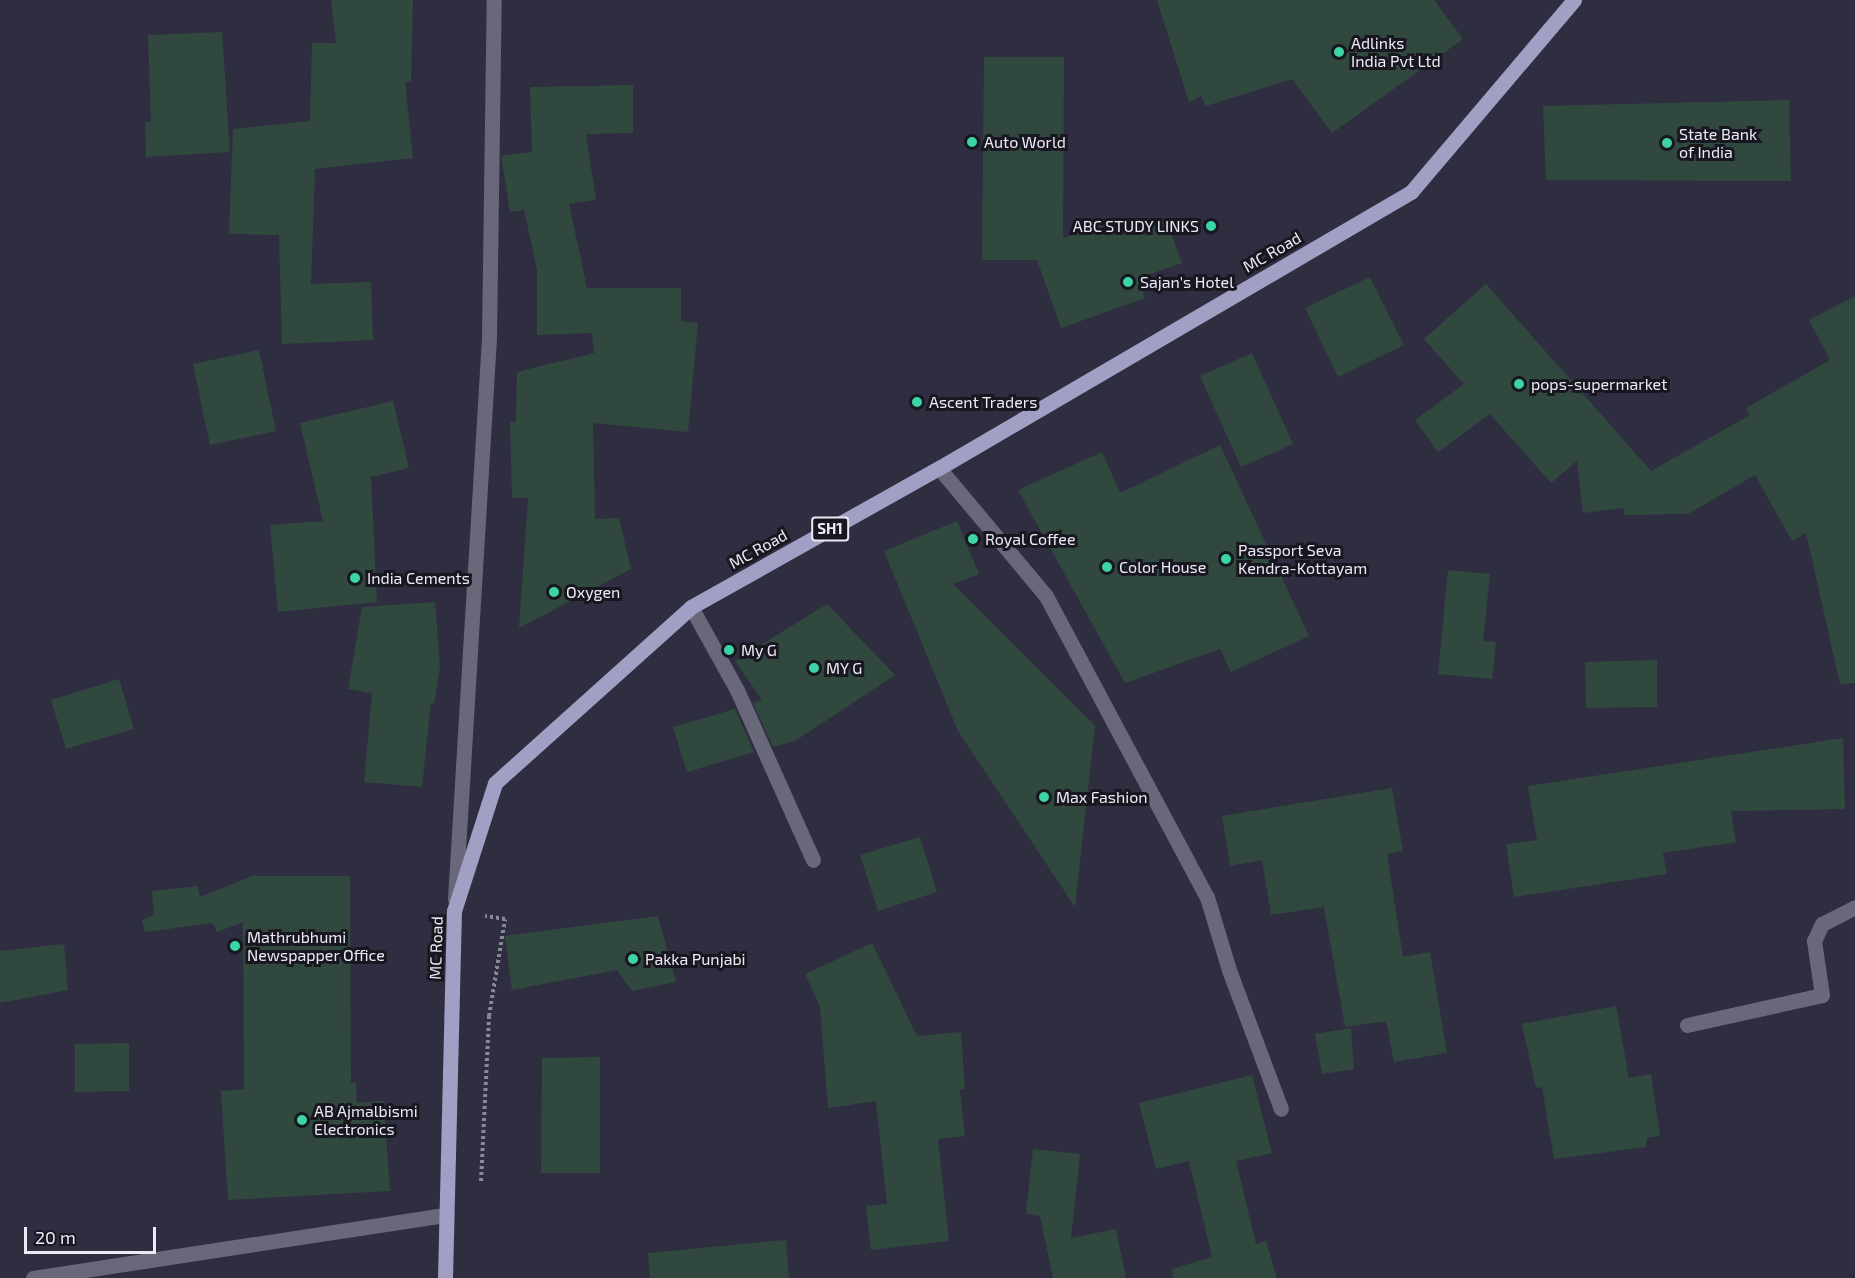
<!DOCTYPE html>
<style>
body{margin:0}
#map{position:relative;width:1855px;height:1278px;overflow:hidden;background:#2f2e41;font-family:"Exo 2",sans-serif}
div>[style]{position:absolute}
.building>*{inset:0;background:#31483f}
.path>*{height:4px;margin-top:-2px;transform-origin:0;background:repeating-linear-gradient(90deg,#8a8999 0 3px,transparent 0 6px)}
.minor>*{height:15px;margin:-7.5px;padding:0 7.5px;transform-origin:7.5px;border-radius:7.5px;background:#69687b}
.major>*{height:15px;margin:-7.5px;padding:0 7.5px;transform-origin:7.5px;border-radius:7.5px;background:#a19fc4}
.dots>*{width:16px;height:16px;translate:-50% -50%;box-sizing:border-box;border:3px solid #181720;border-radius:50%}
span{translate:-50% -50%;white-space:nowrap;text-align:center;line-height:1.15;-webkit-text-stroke:6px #181720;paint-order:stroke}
.shield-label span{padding:2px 4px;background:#181720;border:2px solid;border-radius:4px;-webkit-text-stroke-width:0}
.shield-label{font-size:15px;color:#ebeaf6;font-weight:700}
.poi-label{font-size:16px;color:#ebeaf6}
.left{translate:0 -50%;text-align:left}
.right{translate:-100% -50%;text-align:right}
.street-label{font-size:16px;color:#ebeaf6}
.scale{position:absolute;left:24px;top:1227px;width:132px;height:27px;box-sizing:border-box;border:3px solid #ebeaf6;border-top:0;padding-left:8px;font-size:18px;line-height:21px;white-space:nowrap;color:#ebeaf6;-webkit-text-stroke:4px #181720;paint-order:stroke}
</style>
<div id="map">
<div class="building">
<div style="clip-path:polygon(331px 0,413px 0,411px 82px,405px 82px,413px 158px,315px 169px,311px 284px,371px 282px,373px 340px,282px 344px,279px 235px,229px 234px,233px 129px,310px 121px,312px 43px,336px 43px)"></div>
<div style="clip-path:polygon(1157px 0,1434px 0,1463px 39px,1332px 133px,1292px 79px,1206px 106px,1201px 96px,1189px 102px)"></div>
<div style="clip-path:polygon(222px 32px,230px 152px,146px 157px,145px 122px,151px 122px,148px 35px)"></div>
<div style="clip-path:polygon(984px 57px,1064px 57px,1063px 238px,1115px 220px,1120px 233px,1165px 217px,1182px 263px,1139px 278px,1145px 298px,1061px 328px,1037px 260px,982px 260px)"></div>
<div style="clip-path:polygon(633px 85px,633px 133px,586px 134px,596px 200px,569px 204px,587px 288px,681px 288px,681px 321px,698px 323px,688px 432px,593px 423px,595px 519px,619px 518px,631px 569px,519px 628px,528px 498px,512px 498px,510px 422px,516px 422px,517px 372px,594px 353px,592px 333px,537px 335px,537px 270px,524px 210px,510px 212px,501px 156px,532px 152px,530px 87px)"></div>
<div style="clip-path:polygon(1789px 100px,1791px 181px,1546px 180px,1543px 106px)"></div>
<div style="clip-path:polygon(1370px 277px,1404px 345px,1338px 377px,1305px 308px)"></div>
<div style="clip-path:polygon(1486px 284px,1651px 471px,1750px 415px,1746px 408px,1830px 360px,1809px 320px,1855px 296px,1855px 683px,1840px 684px,1806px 533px,1792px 541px,1755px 475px,1688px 514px,1624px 515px,1624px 508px,1583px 513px,1577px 461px,1551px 483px,1490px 414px,1438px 452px,1415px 420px,1464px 384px,1424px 339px)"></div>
<div style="clip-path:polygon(259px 350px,276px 431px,210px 445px,193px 364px)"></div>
<div style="clip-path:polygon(1252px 353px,1293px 444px,1241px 467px,1200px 376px)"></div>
<div style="clip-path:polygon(393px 401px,409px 468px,371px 477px,377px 602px,278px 612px,270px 525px,323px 521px,300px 423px)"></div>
<div style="clip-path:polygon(1220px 445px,1309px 636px,1231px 672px,1220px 649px,1125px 683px,1018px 490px,1102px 452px,1120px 493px)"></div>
<div style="clip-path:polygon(957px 521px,979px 574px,953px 584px,1095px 726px,1075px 907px,958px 731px,884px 551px)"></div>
<div style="clip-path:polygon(1448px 570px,1490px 574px,1483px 641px,1496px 642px,1492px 679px,1438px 674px)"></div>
<div style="clip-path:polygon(435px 602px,440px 666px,434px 704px,431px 703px,422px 787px,364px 782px,372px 693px,348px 689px,362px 607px)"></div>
<div style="clip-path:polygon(827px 604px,895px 675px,795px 741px,773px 747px,753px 703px,762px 700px,735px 661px)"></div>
<div style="clip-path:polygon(1657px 660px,1657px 707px,1586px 708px,1585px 662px)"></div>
<div style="clip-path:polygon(119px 679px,134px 729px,66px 749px,51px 700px)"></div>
<div style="clip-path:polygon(735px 709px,754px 752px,687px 772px,673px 727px)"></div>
<div style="clip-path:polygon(1843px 738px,1845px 809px,1731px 811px,1736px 842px,1663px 853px,1667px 874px,1514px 897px,1506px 844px,1537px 840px,1528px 786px)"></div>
<div style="clip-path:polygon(1392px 788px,1403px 851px,1387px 854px,1403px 957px,1430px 952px,1447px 1053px,1394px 1062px,1386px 1021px,1345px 1027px,1324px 907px,1271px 915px,1262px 860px,1230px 866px,1222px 816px)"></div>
<div style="clip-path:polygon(920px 837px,937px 892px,878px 911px,860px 855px)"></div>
<div style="clip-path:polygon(252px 876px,350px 876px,351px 1083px,356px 1083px,357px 1103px,384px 1101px,390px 1191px,228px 1200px,221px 1091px,244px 1089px,243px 922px,217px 932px,213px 923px,145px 932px,142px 920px,154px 915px,152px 891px,198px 886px,200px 897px)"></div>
<div style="clip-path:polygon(658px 916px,676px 982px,632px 991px,617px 970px,512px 990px,505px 936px)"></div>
<div style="clip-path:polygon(872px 943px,917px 1036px,961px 1032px,965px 1089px,960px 1090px,965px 1136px,938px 1139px,949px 1241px,871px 1250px,866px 1206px,887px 1204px,876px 1101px,828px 1108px,820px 1007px,805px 974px)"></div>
<div style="clip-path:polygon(64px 944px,68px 990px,0 1003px,0 951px)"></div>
<div style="clip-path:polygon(1616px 1006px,1629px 1078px,1651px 1074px,1660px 1136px,1647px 1138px,1646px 1147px,1554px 1159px,1542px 1087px,1536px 1088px,1522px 1024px)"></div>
<div style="clip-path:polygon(1351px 1028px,1354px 1069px,1322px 1074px,1315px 1034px)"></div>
<div style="clip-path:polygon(129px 1043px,129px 1091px,75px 1092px,75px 1044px)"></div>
<div style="clip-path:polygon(600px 1057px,600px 1173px,541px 1173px,542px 1058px)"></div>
<div style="clip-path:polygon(1252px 1075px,1272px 1153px,1236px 1161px,1256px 1244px,1266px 1241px,1277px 1278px,1173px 1278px,1172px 1269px,1212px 1257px,1189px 1161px,1156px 1169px,1139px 1103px)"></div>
<div style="clip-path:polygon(1033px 1149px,1080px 1154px,1071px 1238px,1116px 1229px,1126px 1278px,1053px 1278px,1040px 1216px,1026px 1214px)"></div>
<div style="clip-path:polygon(786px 1240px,789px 1278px,650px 1278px,648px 1253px)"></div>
</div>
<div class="path">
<div style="left:481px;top:1181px;width:165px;rotate:-87.2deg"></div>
<div style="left:489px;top:1016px;width:98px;rotate:-80.6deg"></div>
<div style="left:505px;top:919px;width:20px;rotate:-171deg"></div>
</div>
<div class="minor">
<div style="left:939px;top:468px;width:167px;rotate:50.1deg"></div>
<div style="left:1046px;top:596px;width:341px;rotate:61.9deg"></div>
<div style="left:1207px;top:897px;width:76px;rotate:73.2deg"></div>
<div style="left:1229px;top:970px;width:148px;rotate:69.5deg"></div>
<div style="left:691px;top:607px;width:95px;rotate:61deg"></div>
<div style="left:737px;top:690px;width:186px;rotate:65.9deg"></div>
<div style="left:455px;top:899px;width:562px;rotate:-86.53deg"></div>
<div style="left:489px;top:338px;width:338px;rotate:-89.2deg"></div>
<div style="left:1687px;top:1025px;width:138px;rotate:-12.5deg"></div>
<div style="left:1822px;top:995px;width:55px;rotate:-98.4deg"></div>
<div style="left:1814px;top:941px;width:19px;rotate:-65deg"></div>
<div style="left:1822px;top:924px;width:37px;rotate:-27deg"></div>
<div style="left:33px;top:1278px;width:418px;rotate:-8.7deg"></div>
</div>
<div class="major">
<div style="left:445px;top:1278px;width:367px;rotate:-88.6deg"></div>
<div style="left:454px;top:911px;width:134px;rotate:-72.2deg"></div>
<div style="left:495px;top:783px;width:263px;rotate:-41.9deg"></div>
<div style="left:691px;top:607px;width:284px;rotate:-29.3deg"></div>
<div style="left:939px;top:468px;width:547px;rotate:-30.32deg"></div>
<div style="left:1411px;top:192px;width:252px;rotate:-49.7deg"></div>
</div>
<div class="dots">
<div style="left:1339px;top:52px;background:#3cd4a4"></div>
<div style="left:972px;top:142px;background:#3cd4a4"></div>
<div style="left:1667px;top:143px;background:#3cd4a4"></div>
<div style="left:1211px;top:226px;background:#3cd4a4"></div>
<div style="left:1128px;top:282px;background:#3cd4a4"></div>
<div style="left:1519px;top:384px;background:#3cd4a4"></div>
<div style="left:917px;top:402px;background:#3cd4a4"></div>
<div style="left:973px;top:539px;background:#3cd4a4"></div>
<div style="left:1226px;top:559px;background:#3cd4a4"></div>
<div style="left:1107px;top:567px;background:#3cd4a4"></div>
<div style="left:355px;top:578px;background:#3cd4a4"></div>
<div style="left:554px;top:592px;background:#3cd4a4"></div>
<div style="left:729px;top:650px;background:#3cd4a4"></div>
<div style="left:814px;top:668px;background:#3cd4a4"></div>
<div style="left:1044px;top:797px;background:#3cd4a4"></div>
<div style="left:235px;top:946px;background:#3cd4a4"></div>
<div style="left:633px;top:959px;background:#3cd4a4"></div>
<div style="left:302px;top:1120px;background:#3cd4a4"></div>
</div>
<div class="shield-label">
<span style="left:830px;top:529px">SH1</span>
</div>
<div class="poi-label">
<span class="left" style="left:1351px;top:52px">Adlinks<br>India Pvt Ltd</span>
<span class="left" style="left:1679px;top:143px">State Bank<br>of India</span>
<span class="left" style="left:984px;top:142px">Auto World</span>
<span class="right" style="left:1199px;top:226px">ABC STUDY LINKS</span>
<span class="left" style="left:1140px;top:282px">Sajan's Hotel</span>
<span class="left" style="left:1531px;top:384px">pops-supermarket</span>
<span class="left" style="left:929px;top:402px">Ascent Traders</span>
<span class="left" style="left:985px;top:539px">Royal Coffee</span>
<span class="left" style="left:1238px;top:559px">Passport Seva<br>Kendra-Kottayam</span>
<span class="left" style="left:1119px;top:567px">Color House</span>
<span class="left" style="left:367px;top:578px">India Cements</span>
<span class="left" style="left:566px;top:592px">Oxygen</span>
<span class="left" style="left:741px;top:650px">My G</span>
<span class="left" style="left:826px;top:668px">MY G</span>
<span class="left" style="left:1056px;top:797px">Max Fashion</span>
<span class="left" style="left:247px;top:946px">Mathrubhumi<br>Newspapper Office</span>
<span class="left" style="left:645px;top:959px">Pakka Punjabi</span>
<span class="left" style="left:314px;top:1120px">AB Ajmalbismi<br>Electronics</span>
</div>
<div class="street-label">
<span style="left:1272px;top:252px;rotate:-30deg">MC Road</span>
<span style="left:758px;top:549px;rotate:-29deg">MC Road</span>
<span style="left:436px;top:948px;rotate:-88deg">MC Road</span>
</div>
<div class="scale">20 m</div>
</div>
